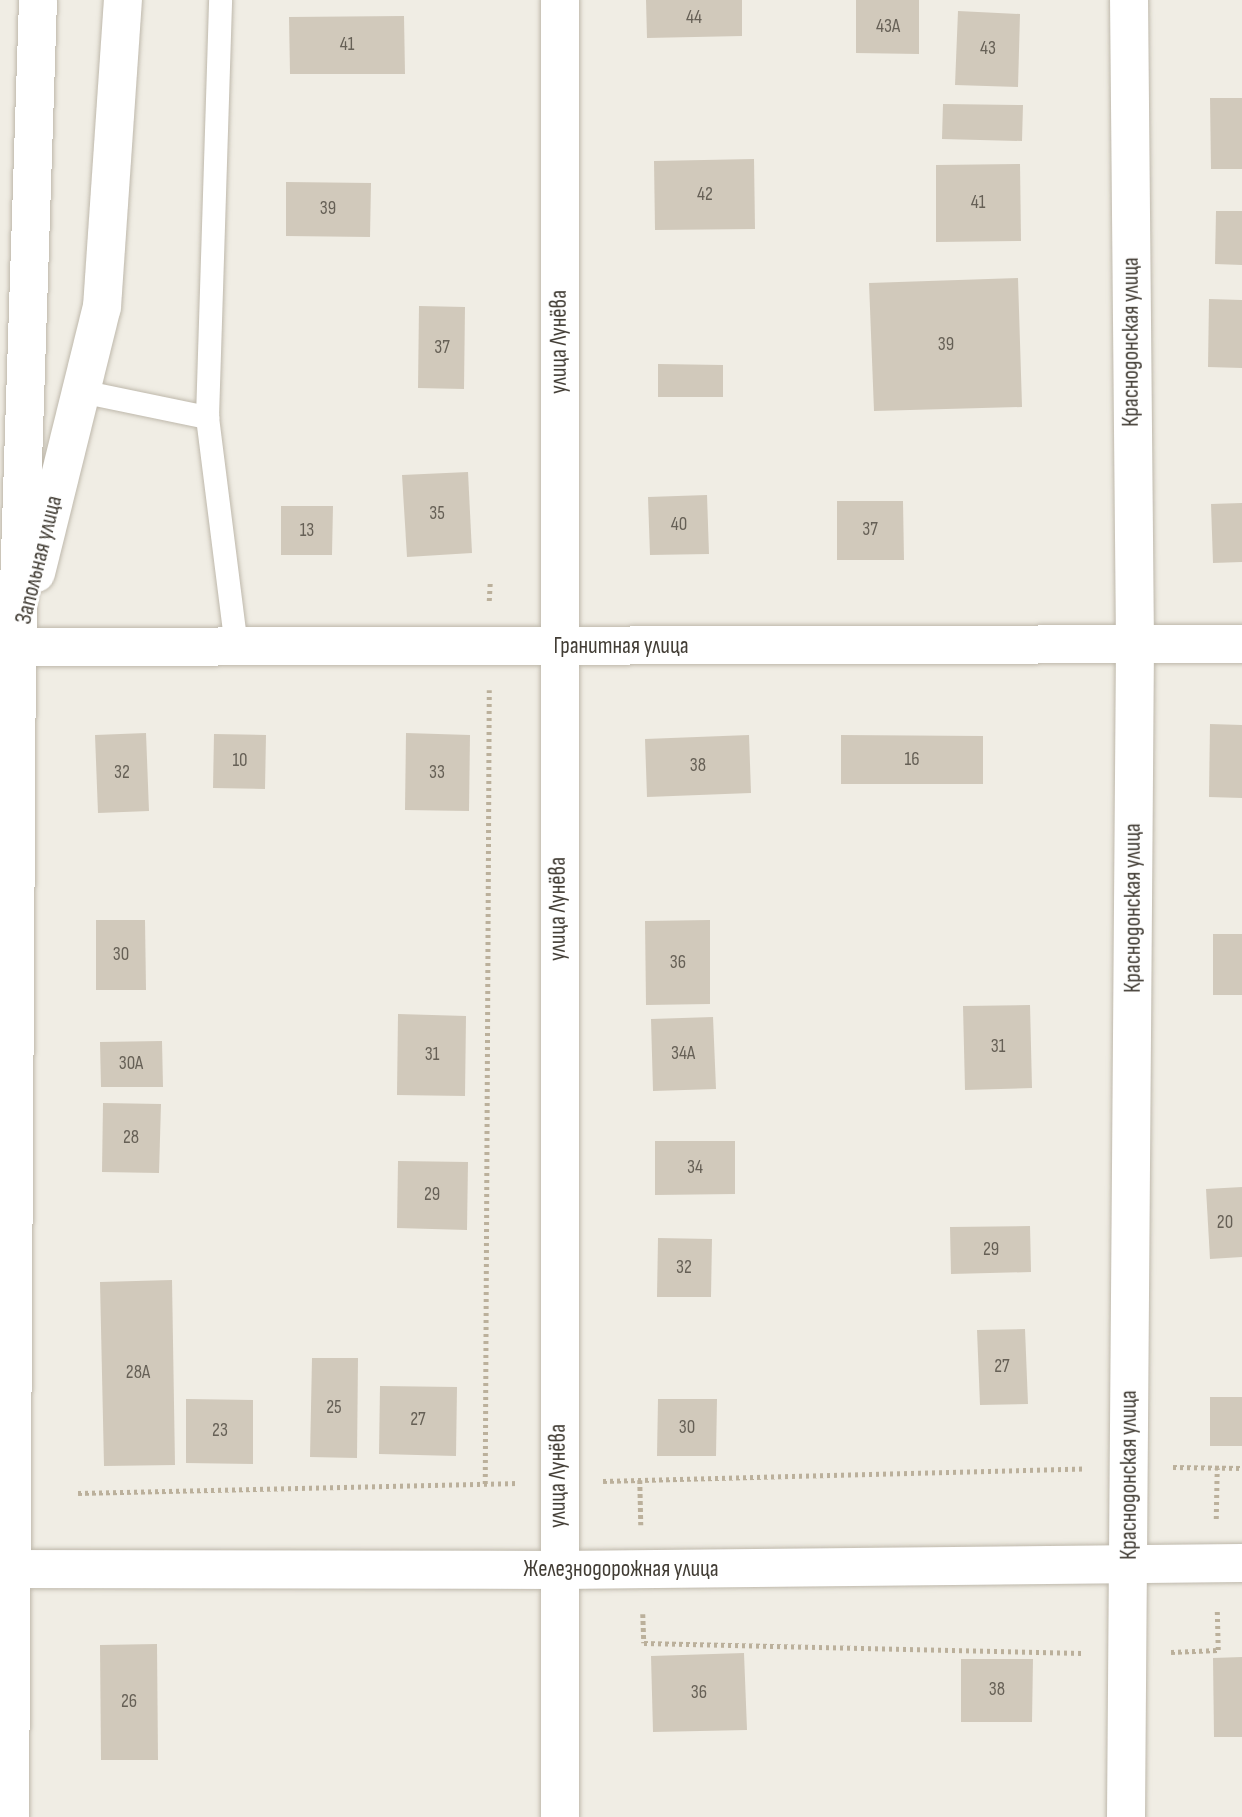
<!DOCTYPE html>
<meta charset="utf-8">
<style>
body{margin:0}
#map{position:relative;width:1242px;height:1817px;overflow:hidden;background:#f0ede4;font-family:"Sofia Sans Condensed",sans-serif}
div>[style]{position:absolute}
.building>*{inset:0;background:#d1c9bb}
.path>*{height:4.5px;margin-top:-2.25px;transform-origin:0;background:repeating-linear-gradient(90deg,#bbb09b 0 3.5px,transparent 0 7px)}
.roads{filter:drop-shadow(0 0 2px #beb8ab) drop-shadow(0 0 2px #beb8ab)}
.service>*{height:23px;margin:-11.5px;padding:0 11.5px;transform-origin:11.5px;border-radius:11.5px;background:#fff}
.minor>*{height:38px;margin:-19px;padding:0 19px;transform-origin:19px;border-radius:19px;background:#fff}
.tertiary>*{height:38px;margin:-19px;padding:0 19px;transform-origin:19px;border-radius:19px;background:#fff}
span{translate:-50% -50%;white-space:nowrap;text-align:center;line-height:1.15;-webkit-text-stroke:6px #fff;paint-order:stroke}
.number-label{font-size:19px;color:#666056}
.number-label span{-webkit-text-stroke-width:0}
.street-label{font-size:23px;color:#423d35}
</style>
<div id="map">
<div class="building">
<div style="clip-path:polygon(646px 0,742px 0,742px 36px,647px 38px)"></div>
<div style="clip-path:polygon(856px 0,919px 0,919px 54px,856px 53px)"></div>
<div style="clip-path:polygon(958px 11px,1020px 14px,1018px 87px,955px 85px)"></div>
<div style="clip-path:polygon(404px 16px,405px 74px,290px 74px,289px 17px)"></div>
<div style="clip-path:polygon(1210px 98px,1242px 98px,1242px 169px,1211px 169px)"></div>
<div style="clip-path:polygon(943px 104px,1023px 105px,1022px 141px,942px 139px)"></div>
<div style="clip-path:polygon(754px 159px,755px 229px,655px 230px,654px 161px)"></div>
<div style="clip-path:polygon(1020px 164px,1021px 241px,936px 242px,936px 165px)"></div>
<div style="clip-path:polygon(286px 182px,371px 183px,370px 237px,286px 236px)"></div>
<div style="clip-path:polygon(1216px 211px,1242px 211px,1242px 265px,1215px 264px)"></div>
<div style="clip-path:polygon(1018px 278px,1022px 407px,874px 411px,869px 283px)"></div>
<div style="clip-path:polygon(1209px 299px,1242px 300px,1242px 368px,1208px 367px)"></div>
<div style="clip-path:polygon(419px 306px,465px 307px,464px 389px,418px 388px)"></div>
<div style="clip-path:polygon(658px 364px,723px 365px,723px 397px,658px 397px)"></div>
<div style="clip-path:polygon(468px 472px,472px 553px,407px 557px,402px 475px)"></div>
<div style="clip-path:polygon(707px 495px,709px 554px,650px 555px,648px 497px)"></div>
<div style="clip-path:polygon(837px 501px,903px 501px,904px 560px,837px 560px)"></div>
<div style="clip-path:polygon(1242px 503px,1242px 562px,1213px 563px,1211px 504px)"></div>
<div style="clip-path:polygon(281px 506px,333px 506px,332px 555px,281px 555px)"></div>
<div style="clip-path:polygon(1210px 724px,1242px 725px,1242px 798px,1209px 797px)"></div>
<div style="clip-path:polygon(146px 733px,149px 811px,98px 813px,95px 735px)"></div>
<div style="clip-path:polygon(406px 733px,470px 735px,469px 811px,405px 810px)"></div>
<div style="clip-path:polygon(214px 734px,266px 735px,265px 789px,213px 788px)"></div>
<div style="clip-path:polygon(749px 735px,751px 793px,647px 797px,645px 739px)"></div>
<div style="clip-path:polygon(841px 735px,983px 736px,983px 784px,841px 784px)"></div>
<div style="clip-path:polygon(96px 920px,145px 920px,146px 990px,96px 990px)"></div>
<div style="clip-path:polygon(710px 920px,710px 1004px,646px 1005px,645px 921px)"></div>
<div style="clip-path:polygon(1213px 934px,1242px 934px,1242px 995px,1213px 995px)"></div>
<div style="clip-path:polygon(1030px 1005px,1032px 1088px,965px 1090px,963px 1006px)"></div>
<div style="clip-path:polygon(398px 1014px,466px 1016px,465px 1096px,397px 1095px)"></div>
<div style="clip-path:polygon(713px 1017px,716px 1089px,653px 1091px,651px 1019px)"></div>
<div style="clip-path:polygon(162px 1041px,163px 1087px,101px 1087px,100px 1042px)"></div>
<div style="clip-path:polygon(103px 1103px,161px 1104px,159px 1173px,102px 1172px)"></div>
<div style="clip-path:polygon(655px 1141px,735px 1141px,735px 1194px,655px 1195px)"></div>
<div style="clip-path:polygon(398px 1161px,468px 1162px,467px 1230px,397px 1228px)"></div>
<div style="clip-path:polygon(1242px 1187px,1242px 1257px,1210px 1259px,1206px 1189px)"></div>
<div style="clip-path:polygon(1030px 1226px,1031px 1272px,951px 1274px,950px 1227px)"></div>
<div style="clip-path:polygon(658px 1238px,712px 1239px,711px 1297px,657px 1297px)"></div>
<div style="clip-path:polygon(172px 1280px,175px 1465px,104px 1466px,100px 1282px)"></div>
<div style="clip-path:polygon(1025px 1329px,1028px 1404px,980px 1405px,977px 1330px)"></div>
<div style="clip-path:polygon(312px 1358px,358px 1358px,357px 1458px,310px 1457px)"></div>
<div style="clip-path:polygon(380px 1386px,457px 1387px,456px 1456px,379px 1454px)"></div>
<div style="clip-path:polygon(1210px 1397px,1242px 1397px,1242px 1446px,1210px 1446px)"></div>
<div style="clip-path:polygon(186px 1399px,253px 1400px,253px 1464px,186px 1463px)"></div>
<div style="clip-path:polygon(658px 1399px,717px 1399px,716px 1456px,657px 1456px)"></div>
<div style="clip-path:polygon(157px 1644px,158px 1760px,101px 1760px,100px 1645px)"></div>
<div style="clip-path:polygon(744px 1653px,747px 1730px,653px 1732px,651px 1656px)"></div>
<div style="clip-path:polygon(1242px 1657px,1242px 1737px,1214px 1737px,1213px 1658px)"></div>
<div style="clip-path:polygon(961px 1659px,1033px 1659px,1032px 1722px,961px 1722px)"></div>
</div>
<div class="path">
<div style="left:489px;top:601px;width:20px;rotate:-87deg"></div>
<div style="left:1173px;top:1467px;width:69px;rotate:0.8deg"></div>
<div style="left:640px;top:1480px;width:45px;rotate:88.7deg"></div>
<div style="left:603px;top:1481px;width:481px;rotate:-1.5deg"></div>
<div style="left:485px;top:1484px;width:794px;rotate:-89.71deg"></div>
<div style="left:78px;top:1493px;width:439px;rotate:-1.3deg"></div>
<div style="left:1216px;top:1519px;width:51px;rotate:-88.9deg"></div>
<div style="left:643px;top:1614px;width:29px;rotate:88deg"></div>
<div style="left:644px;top:1643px;width:438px;rotate:1.3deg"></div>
<div style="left:1171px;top:1652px;width:47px;rotate:-2.4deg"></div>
<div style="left:1218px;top:1650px;width:42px;rotate:-91.4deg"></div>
</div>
<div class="roads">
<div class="service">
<div style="left:81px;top:391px;width:129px;rotate:11.7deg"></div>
<div style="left:207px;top:417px;width:417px;rotate:-88.2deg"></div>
<div style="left:207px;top:417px;width:232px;rotate:82.8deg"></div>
</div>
<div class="minor">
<div style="left:560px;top:0;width:1817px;rotate:90deg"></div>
<div style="left:17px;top:647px;width:1225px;rotate:-0.14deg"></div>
<div style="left:0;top:1569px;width:558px;rotate:0.1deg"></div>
<div style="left:558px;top:1570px;width:684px;rotate:-0.59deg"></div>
<div style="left:1126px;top:1817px;width:1172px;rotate:-89.56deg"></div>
<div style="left:1135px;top:645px;width:645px;rotate:-90.53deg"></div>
</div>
<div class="tertiary">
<div style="left:36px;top:573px;width:274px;rotate:-76.1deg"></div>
<div style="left:102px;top:307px;width:308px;rotate:-86.1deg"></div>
<div style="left:10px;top:1817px;width:1170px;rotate:-89.66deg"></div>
<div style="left:17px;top:647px;width:647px;rotate:-88.14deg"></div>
</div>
</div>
<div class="number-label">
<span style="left:694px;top:18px">44</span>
<span style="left:888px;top:27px">43А</span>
<span style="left:347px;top:45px">41</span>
<span style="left:988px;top:49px">43</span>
<span style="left:705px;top:195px">42</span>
<span style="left:978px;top:203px">41</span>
<span style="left:328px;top:209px">39</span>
<span style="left:946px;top:345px">39</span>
<span style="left:442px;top:348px">37</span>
<span style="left:437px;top:514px">35</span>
<span style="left:679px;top:525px">40</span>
<span style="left:870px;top:530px">37</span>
<span style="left:307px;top:531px">13</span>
<span style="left:912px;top:760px">16</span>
<span style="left:240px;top:761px">10</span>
<span style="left:698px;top:766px">38</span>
<span style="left:122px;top:773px">32</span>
<span style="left:437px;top:773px">33</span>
<span style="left:121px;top:955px">30</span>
<span style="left:678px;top:963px">36</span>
<span style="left:998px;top:1047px">31</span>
<span style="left:683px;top:1054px">34А</span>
<span style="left:432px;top:1055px">31</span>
<span style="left:131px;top:1064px">30А</span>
<span style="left:131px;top:1138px">28</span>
<span style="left:695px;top:1168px">34</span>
<span style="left:432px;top:1195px">29</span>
<span style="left:1225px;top:1223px">20</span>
<span style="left:991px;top:1250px">29</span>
<span style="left:684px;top:1268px">32</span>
<span style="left:1002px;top:1367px">27</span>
<span style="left:138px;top:1373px">28А</span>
<span style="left:334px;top:1408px">25</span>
<span style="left:418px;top:1420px">27</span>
<span style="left:687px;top:1428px">30</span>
<span style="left:220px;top:1431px">23</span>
<span style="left:997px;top:1690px">38</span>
<span style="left:699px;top:1693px">36</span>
<span style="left:129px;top:1702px">26</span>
</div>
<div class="street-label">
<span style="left:559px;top:342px;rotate:-90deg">улица Лунёва</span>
<span style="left:1131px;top:342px;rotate:-90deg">Краснодонская улица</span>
<span style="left:39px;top:560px;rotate:-76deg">Запольная улица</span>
<span style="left:621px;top:646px">Гранитная улица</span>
<span style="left:1133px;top:908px;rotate:-90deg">Краснодонская улица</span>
<span style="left:558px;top:909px;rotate:-90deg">улица Лунёва</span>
<span style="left:1129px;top:1475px;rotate:-90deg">Краснодонская улица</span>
<span style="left:558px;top:1476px;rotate:-90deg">улица Лунёва</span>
<span style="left:621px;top:1569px">Железнодорожная улица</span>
</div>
</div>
